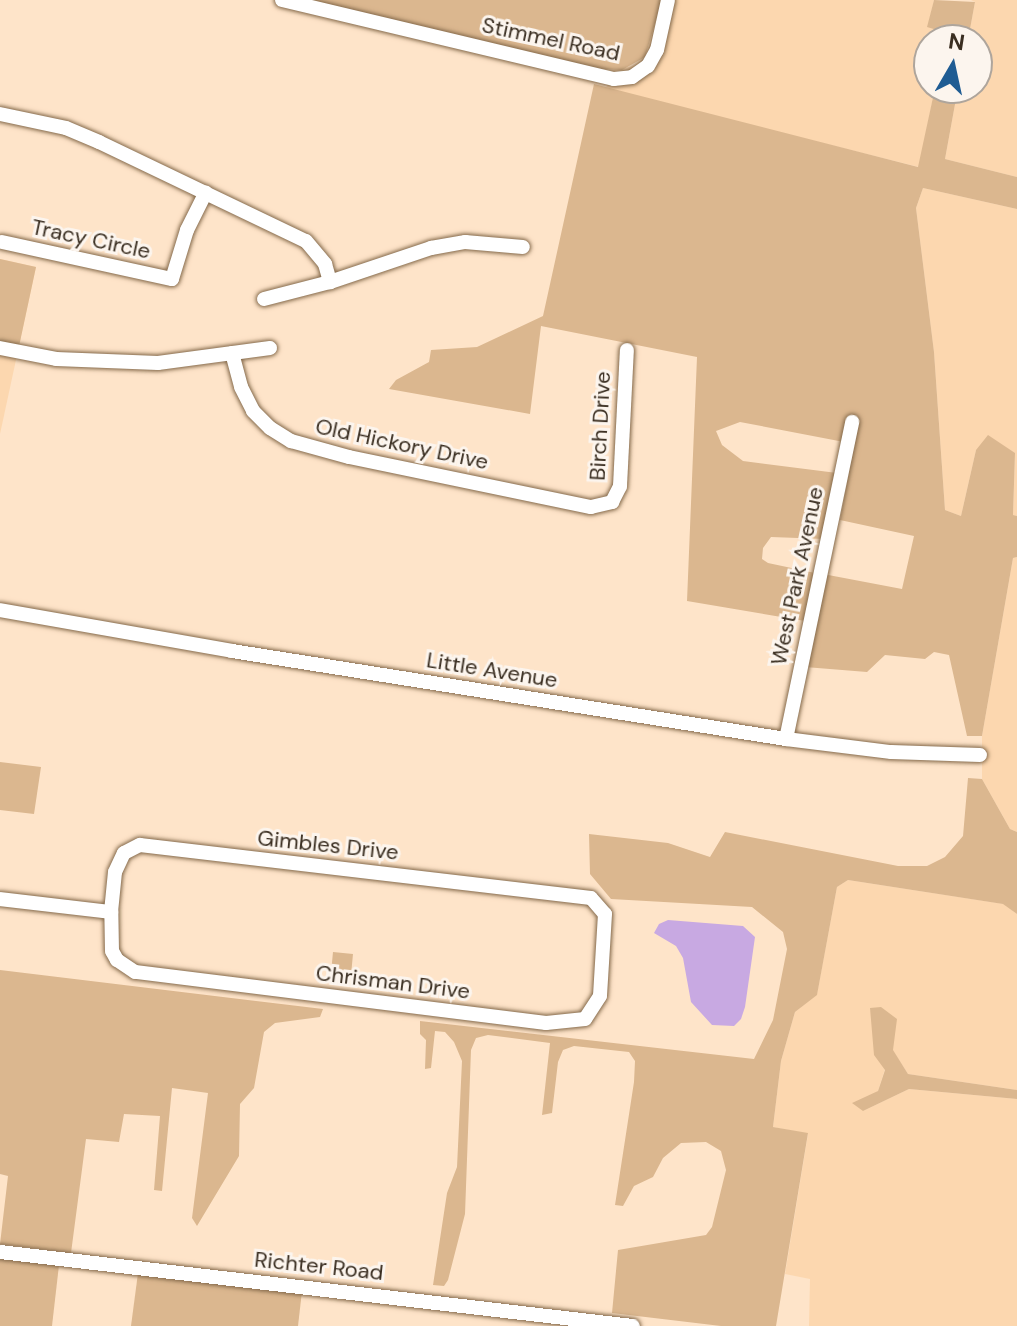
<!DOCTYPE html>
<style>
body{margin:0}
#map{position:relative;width:1017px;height:1326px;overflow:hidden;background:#fee4c9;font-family:"DM Sans",sans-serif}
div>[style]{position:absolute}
.built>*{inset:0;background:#fcd7af}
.green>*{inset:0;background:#dbb78f}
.water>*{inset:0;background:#c8a9e2}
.roads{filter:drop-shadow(0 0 2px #84694a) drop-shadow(0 0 2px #84694a)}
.street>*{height:14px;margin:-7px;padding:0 7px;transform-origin:7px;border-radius:7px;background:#fff}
span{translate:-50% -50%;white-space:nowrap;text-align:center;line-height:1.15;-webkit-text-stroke:6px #fcf5ee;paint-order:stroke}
.street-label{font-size:22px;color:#3a2e21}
.north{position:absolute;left:913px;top:24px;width:80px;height:80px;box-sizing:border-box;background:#fcf5ee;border:2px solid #aea59c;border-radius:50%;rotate:9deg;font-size:22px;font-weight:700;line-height:32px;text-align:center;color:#3a2e21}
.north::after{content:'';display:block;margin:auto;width:28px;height:36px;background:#1f5c93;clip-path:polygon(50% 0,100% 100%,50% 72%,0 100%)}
</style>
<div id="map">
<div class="built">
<div style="clip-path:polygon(662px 0,934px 0,928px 26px,947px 33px,945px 40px,929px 40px,929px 88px,935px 88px,919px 167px,606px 89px,611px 70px,634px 66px,645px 57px)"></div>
<div style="clip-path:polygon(971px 0,1017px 0,1017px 177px,945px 159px,958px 88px,977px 88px,977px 40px,968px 40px,975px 2px)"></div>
<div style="clip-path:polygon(923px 188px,1017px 209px,1017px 516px,1013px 515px,1015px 454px,976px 450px,961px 516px,945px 510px,934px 352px,916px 208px)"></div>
<div style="clip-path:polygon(0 259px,36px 267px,0 434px)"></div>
<div style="clip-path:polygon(1017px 557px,1017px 832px,1010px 829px,982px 779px,982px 736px,1013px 558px)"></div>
<div style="clip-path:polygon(848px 880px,1004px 904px,1017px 914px,1017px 1090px,908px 1074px,893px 1051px,881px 1008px,870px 1008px,885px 1069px,878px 1091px,863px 1111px,909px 1089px,1017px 1099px,1017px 1326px,809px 1326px,810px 1279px,785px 1274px,808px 1134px,773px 1127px,781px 1061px,795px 1012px,817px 994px,837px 887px)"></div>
</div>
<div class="green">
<div style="clip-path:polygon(310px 0,662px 0,645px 57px,622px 70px,598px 69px)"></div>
<div style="clip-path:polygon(934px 0,975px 2px,968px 40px,945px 40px,947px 33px,927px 27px)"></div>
<div style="clip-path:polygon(594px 84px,918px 167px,935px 88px,958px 88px,945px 159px,1017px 177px,1017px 209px,923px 188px,916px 208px,934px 352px,945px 510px,961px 516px,976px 450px,988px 435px,1015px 453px,1013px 515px,1017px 516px,1017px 557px,1013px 558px,982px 736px,967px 736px,949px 655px,934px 652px,925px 659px,885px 655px,867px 672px,805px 667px,823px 574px,902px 589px,914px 536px,840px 520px,859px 419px,850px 416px,844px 442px,740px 422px,716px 431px,722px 445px,743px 461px,837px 473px,825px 539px,771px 537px,763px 548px,762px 559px,768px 563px,815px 573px,805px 621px,687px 601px,697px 357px,541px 326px,530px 414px,389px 389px,396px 380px,429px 362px,431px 350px,477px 347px,543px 316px)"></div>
<div style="clip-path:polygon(0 259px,36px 267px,18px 351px,0 347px)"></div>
<div style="clip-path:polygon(0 762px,41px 767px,34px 814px,0 810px)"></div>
<div style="clip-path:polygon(968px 778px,982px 779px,1010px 829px,1017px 832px,1017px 914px,1003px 904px,848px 880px,837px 887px,817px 995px,795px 1012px,781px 1061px,773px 1127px,808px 1133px,776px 1326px,721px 1326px,612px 1313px,618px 1250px,706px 1235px,712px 1227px,726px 1170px,721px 1151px,706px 1142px,681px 1143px,663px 1158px,653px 1177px,634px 1186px,623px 1206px,615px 1205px,634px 1082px,635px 1061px,629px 1052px,574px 1046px,563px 1050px,558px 1062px,552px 1113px,542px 1115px,550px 1043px,488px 1035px,476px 1038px,471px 1050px,465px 1214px,448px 1280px,444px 1286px,433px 1285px,447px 1193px,457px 1167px,462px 1061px,454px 1042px,445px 1032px,435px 1031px,431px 1068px,425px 1069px,426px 1040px,420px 1034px,420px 1021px,754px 1059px,773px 1020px,787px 949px,783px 932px,752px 907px,611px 899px,590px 874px,589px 834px,668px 843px,710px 857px,725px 832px,898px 866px,927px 866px,945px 857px,963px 836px)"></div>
<div style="clip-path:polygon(333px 952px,353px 954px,351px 975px,331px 973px)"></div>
<div style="clip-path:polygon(0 970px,323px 1009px,320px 1017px,275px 1023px,264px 1032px,254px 1088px,240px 1104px,239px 1156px,197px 1226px,192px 1218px,208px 1093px,172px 1088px,162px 1191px,154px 1190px,160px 1116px,124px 1114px,119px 1142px,86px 1139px,71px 1253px,0 1244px,8px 1176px,0 1174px)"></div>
<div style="clip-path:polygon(881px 1007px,897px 1019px,893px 1050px,908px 1074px,1017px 1090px,1017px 1099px,909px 1089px,863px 1111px,852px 1103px,878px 1091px,885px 1070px,874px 1055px,870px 1008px)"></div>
<div style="clip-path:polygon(0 1259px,59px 1265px,52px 1326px,0 1326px)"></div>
<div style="clip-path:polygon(138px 1273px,302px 1291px,298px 1326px,131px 1326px)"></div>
</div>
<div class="water">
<div style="clip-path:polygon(668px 920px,743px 926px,755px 937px,745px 1007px,741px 1019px,734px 1026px,712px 1025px,691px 1002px,683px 958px,676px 946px,654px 933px,659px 924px)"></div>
</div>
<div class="roads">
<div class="street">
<div style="left:282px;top:0;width:341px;rotate:13.4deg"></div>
<div style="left:614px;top:79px;width:18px;rotate:-6deg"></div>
<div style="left:632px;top:77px;width:19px;rotate:-35deg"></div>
<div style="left:648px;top:66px;width:18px;rotate:-61deg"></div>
<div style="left:657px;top:50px;width:51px;rotate:-77.6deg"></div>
<div style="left:0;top:114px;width:67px;rotate:12deg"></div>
<div style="left:66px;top:128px;width:36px;rotate:23deg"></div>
<div style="left:99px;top:142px;width:229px;rotate:25.6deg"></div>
<div style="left:306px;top:241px;width:30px;rotate:50deg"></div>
<div style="left:325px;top:264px;width:19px;rotate:74deg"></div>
<div style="left:2px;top:242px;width:174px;rotate:12.3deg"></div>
<div style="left:172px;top:279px;width:51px;rotate:-73deg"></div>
<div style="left:187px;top:230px;width:42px;rotate:-63.4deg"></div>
<div style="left:264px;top:299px;width:68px;rotate:-14.4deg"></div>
<div style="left:330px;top:282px;width:107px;rotate:-18.6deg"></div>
<div style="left:431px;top:248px;width:35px;rotate:-10deg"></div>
<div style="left:465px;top:242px;width:58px;rotate:4.9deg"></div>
<div style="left:0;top:348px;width:57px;rotate:11.1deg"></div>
<div style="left:56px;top:359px;width:102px;rotate:2.2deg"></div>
<div style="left:158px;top:363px;width:113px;rotate:-7.6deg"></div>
<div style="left:232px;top:353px;width:35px;rotate:75deg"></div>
<div style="left:241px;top:387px;width:27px;rotate:63deg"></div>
<div style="left:253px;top:411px;width:24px;rotate:45deg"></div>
<div style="left:270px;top:428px;width:25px;rotate:32deg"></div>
<div style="left:291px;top:441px;width:60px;rotate:15.4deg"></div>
<div style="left:349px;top:457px;width:247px;rotate:11.7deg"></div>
<div style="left:591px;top:507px;width:22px;rotate:-13deg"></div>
<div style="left:612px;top:502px;width:18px;rotate:-63deg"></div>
<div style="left:620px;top:486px;width:136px;rotate:-87.1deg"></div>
<div style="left:0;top:610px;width:236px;rotate:10deg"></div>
<div style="left:232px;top:651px;width:561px;rotate:9.03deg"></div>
<div style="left:786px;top:739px;width:106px;rotate:7.1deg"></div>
<div style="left:891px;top:752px;width:89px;rotate:1.9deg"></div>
<div style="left:786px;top:739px;width:324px;rotate:-78.2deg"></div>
<div style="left:140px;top:845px;width:454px;rotate:6.7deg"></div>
<div style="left:591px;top:898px;width:21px;rotate:49deg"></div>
<div style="left:605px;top:914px;width:82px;rotate:93.5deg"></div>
<div style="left:600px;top:996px;width:27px;rotate:123deg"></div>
<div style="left:585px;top:1019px;width:39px;rotate:174deg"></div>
<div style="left:546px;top:1023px;width:414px;rotate:-172.9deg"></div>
<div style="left:135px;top:972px;width:22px;rotate:-146deg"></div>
<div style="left:117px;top:960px;width:10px;rotate:-119deg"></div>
<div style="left:112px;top:951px;width:39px;rotate:-91deg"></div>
<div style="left:111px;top:912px;width:40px;rotate:-84.3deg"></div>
<div style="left:115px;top:872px;width:21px;rotate:-65deg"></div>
<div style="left:124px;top:853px;width:18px;rotate:-27deg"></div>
<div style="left:0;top:899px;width:112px;rotate:6.7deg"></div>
<div style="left:0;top:1252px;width:637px;rotate:6.67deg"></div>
</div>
</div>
<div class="street-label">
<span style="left:551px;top:39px;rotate:12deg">Stimmel Road</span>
<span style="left:91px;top:239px;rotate:12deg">Tracy Circle</span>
<span style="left:600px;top:426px;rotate:-87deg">Birch Drive</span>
<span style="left:402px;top:444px;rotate:12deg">Old Hickory Drive</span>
<span style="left:797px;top:576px;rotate:-78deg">West Park Avenue</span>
<span style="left:492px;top:670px;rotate:9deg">Little Avenue</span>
<span style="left:328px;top:845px;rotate:6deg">Gimbles Drive</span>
<span style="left:393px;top:982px;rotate:7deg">Chrisman Drive</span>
<span style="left:319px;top:1266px;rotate:6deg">Richter Road</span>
</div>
<div class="north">N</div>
</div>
